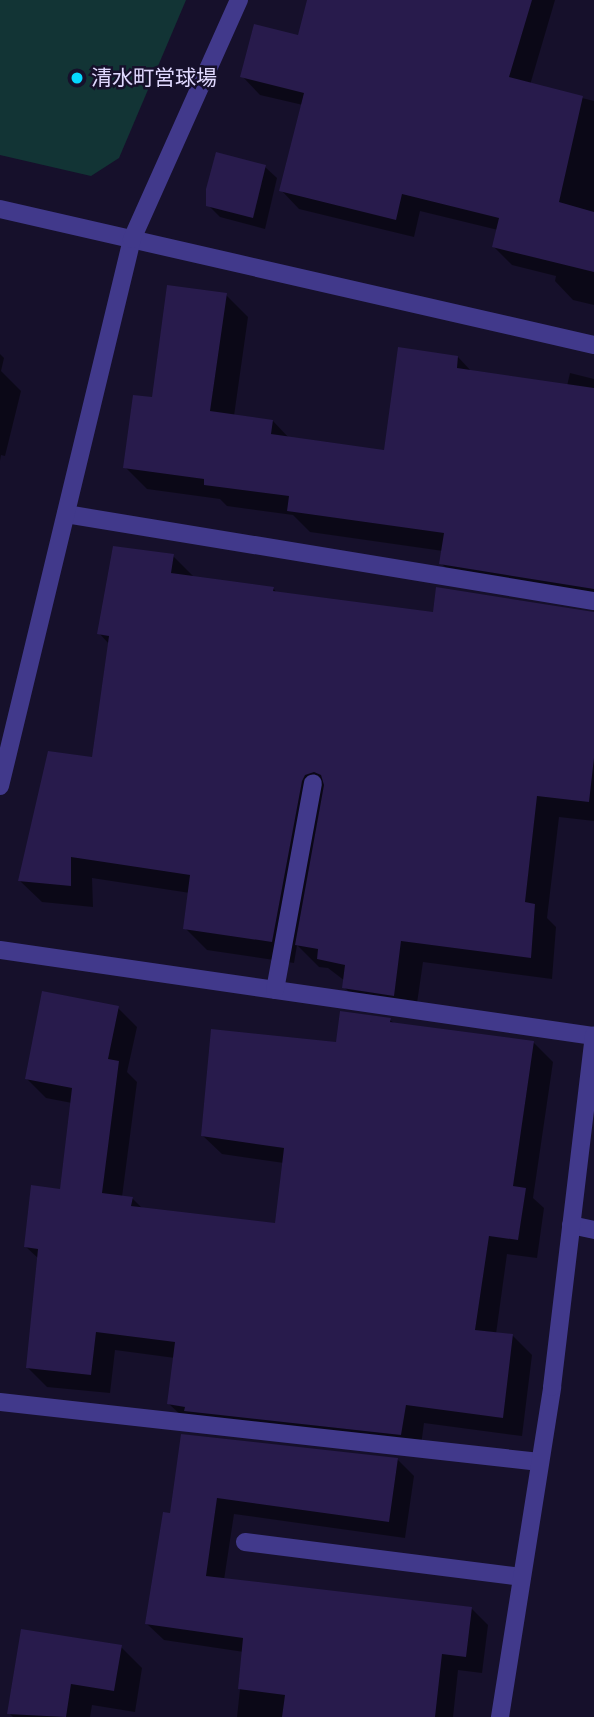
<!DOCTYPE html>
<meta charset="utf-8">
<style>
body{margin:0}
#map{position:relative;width:594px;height:1717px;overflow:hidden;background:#16102b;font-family:"Fira Sans Condensed","Noto Sans JP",sans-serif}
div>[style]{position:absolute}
.green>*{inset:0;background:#123435}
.shadow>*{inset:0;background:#0007}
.building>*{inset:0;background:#281b4c}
.service>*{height:18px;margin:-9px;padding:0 9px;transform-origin:9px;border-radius:9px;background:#41398b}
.minor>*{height:18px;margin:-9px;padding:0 9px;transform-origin:9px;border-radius:9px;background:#41398b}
.dots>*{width:19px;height:19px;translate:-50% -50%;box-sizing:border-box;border:4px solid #16102b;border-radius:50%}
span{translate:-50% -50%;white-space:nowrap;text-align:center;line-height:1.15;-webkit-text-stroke:5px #16102b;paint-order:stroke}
.poi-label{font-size:21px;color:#e0d9ff}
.left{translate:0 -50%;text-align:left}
</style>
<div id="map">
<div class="green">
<div style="clip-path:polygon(0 0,186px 0,119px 158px,91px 176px,0 155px)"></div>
</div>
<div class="shadow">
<div style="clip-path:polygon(309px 0,555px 0,530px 85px,594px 101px,594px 305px,573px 300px,555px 281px,556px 276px,512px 265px,494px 247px,498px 230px,420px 211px,414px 237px,299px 209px,281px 190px,303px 105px,260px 95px,242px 76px,299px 37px)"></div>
<div style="clip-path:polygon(265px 167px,277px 178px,265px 229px,220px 217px,208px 205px)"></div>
<div style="clip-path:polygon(226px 295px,248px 317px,234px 416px,273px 421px,290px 439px,386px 452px,458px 357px,472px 372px,567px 386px,570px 373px,594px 379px,594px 607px,463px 585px,441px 563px,443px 551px,310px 532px,293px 515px,227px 506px,220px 499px,147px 489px,125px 467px,153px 399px)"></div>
<div style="clip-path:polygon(0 354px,4px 358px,1px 371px,21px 391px,5px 456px,1px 455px,0 461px)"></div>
<div style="clip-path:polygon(173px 556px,195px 578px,273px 588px,277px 593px,434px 614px,594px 614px,594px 821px,559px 817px,547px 918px,556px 927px,552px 979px,423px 962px,415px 1017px,366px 1009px,344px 987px,345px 981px,328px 968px,319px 967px,297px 945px,294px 963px,207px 950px,185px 928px,190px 893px,92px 878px,93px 907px,42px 902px,20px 881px,94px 759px,109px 644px,99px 633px)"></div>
<div style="clip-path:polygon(118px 1008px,137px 1027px,127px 1072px,137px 1082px,122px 1197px,132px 1198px,143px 1209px,276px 1225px,284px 1163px,222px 1154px,202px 1135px,338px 1044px,390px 1020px,395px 1024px,534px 1043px,553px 1062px,533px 1198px,544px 1208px,537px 1258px,507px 1254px,496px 1334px,513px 1336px,532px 1355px,522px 1436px,424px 1423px,420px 1453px,188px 1422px,168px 1403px,175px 1358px,115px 1350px,110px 1393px,47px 1387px,28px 1368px,39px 1259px,26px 1247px,61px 1190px,72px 1103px,46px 1098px,27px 1079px)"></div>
<div style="clip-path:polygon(183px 1435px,397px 1459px,414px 1476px,405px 1538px,234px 1514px,224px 1580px,471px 1608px,488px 1625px,482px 1673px,458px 1670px,453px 1717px,237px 1717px,244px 1652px,164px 1640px,147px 1624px,171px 1515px)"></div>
<div style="clip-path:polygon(121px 1647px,142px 1668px,135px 1712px,92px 1705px,90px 1717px,13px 1717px,9px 1713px)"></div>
</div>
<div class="building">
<div style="clip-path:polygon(307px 0,532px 0,509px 77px,583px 96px,559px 202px,594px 212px,594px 272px,492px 247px,499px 218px,402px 194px,396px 220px,279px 191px,304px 93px,240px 77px,254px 24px,298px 35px)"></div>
<div style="clip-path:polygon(216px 152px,266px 165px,253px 218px,206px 206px,206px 189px)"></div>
<div style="clip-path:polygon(167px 285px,227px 293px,210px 411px,273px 420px,271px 434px,384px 450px,398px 347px,458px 356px,457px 368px,594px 388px,594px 589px,439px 564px,444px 533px,287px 511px,289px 496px,204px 485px,204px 479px,123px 468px,133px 395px,152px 397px)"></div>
<div style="clip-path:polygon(113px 546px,174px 554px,171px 573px,274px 587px,273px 591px,433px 612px,436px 587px,594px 612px,594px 758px,589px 802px,537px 796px,525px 902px,535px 904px,531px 958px,401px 941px,394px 996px,342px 988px,345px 965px,317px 959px,318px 949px,295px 945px,324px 785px,321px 775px,314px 772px,305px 775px,302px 781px,272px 942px,183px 929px,190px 875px,71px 857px,71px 886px,18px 881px,48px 751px,92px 757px,109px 636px,97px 634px)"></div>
<div style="clip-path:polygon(42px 991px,119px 1006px,108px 1059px,119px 1061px,102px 1193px,133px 1197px,131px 1206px,275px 1223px,284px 1148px,201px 1136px,211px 1029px,336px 1042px,340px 1011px,391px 1018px,390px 1022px,534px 1041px,513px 1186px,526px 1188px,518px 1240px,489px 1236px,475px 1330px,513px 1334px,503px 1418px,406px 1405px,401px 1435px,184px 1411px,185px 1407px,167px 1404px,175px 1342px,96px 1332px,91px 1375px,26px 1368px,38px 1249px,24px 1247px,31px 1185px,60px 1189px,72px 1088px,25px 1079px)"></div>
<div style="clip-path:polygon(181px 1434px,398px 1458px,389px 1522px,217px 1498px,206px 1576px,472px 1607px,466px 1657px,442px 1654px,435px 1717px,282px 1717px,285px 1695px,238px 1689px,243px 1638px,145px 1624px,163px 1512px,170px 1513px)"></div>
<div style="clip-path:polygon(21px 1629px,122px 1645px,114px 1691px,71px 1684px,66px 1717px,7px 1714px)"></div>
</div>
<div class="service">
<div style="left:66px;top:514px;width:535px;rotate:9.36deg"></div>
<div style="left:0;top:950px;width:600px;rotate:8.24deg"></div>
<div style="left:275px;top:990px;width:210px;rotate:-79.6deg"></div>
<div style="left:0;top:1402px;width:543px;rotate:6.34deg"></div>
<div style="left:245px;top:1542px;width:279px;rotate:7.2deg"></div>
</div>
<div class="minor">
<div style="left:0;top:209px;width:609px;rotate:12.9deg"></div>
<div style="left:0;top:786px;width:563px;rotate:-76.43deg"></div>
<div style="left:132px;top:239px;width:262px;rotate:-65.9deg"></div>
<div style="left:571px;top:1225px;width:24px;rotate:12deg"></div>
<div style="left:500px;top:1717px;width:334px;rotate:-81deg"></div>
<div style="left:552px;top:1387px;width:354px;rotate:-83.2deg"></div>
</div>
<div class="dots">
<div style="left:77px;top:78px;background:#05d8ff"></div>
</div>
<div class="poi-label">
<span class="left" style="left:91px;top:78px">清水町営球場</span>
</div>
</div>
